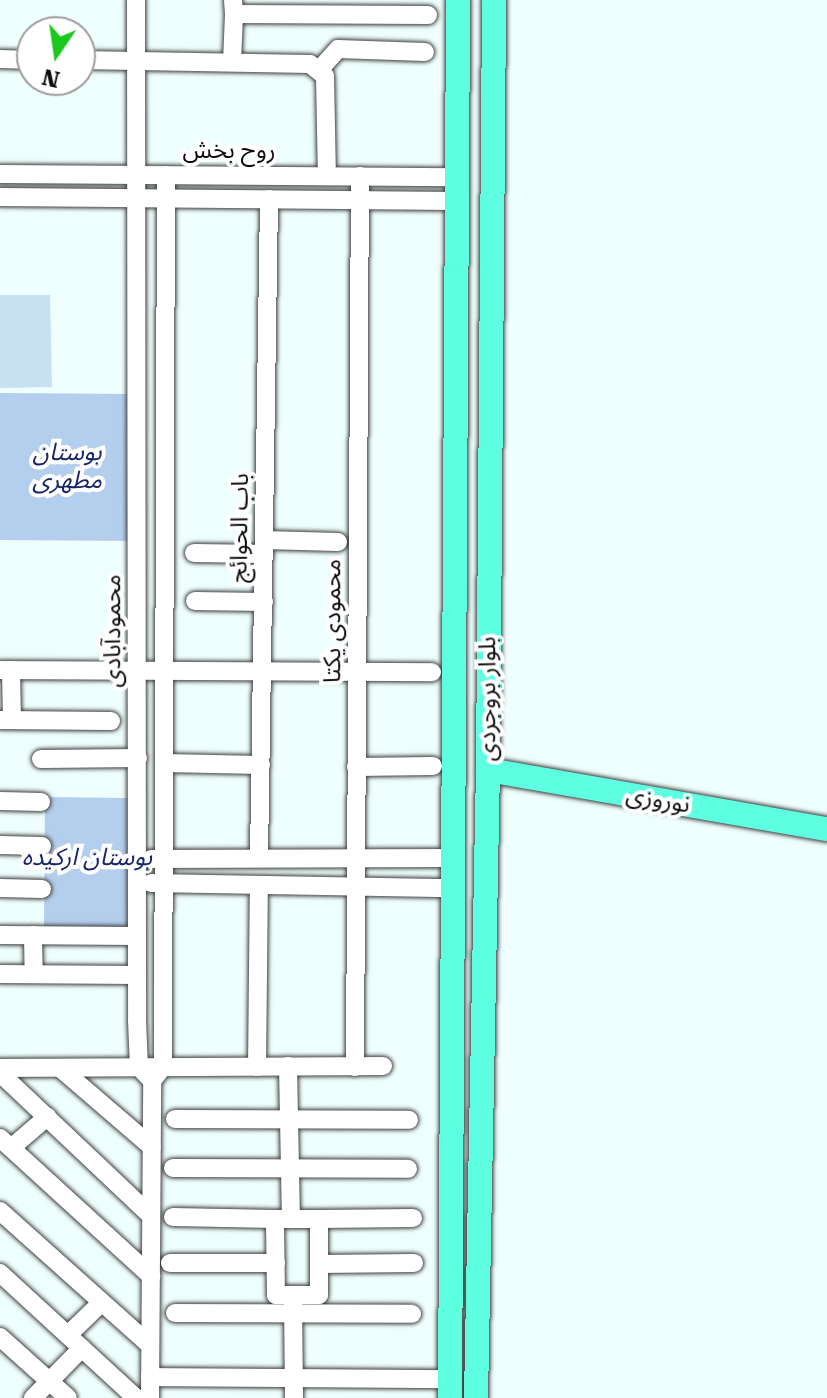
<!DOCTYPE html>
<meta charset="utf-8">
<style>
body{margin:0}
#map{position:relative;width:827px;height:1398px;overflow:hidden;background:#eefffd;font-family:"Roboto Serif","Noto Sans Arabic",serif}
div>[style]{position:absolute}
.green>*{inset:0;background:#b4ceed}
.pitch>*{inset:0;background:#c7e1f3}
.roads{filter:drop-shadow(0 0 2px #404040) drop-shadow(0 0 2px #404040)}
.minor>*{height:18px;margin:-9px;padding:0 9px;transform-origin:9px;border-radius:9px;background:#fff}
.major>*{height:24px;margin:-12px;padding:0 12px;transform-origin:12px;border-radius:12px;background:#5effe1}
span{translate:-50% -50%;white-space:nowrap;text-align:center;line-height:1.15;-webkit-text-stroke:8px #fff;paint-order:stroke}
.street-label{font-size:24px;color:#0d0d0d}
.park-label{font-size:24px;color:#19256a;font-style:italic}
.north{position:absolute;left:16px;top:16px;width:80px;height:80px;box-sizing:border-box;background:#fff;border:2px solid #9e9e9e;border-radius:50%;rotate:193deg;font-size:22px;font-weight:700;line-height:32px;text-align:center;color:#0d0d0d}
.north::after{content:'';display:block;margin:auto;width:28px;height:36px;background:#1bc81c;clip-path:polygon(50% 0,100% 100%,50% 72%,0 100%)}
</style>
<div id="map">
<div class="green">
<div style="clip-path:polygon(0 393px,134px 394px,135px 541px,0 540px)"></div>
<div style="clip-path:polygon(45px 797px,129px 798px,128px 932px,44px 930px)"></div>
</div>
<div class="pitch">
<div style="clip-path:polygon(0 295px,50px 295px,52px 387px,0 388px)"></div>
</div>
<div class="roads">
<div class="minor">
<div style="left:136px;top:0;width:1020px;rotate:89.94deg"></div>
<div style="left:137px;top:1020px;width:47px;rotate:87.6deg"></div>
<div style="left:139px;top:1067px;width:19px;rotate:47deg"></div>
<div style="left:233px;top:0;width:14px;rotate:86deg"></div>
<div style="left:234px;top:14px;width:194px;rotate:0.3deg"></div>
<div style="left:0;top:59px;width:32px;rotate:2deg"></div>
<div style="left:80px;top:60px;width:230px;rotate:1deg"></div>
<div style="left:310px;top:64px;width:19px;rotate:39deg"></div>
<div style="left:325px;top:76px;width:100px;rotate:88.9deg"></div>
<div style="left:232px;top:62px;width:48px;rotate:-87.6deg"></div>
<div style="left:320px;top:69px;width:27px;rotate:-48deg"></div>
<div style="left:338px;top:49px;width:87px;rotate:2deg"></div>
<div style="left:0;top:174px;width:457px;rotate:0.4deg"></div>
<div style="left:0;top:197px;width:457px;rotate:0.5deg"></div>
<div style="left:264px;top:540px;width:74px;rotate:1.5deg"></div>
<div style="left:194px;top:553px;width:70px;rotate:0.8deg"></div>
<div style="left:195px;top:601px;width:69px;rotate:0.8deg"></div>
<div style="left:0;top:670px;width:432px;rotate:0.3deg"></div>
<div style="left:11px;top:670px;width:50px;rotate:88.9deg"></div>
<div style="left:0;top:720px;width:111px;rotate:0.5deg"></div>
<div style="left:41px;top:759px;width:97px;rotate:-0.6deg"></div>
<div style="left:164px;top:763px;width:97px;rotate:1.2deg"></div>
<div style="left:356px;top:767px;width:77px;rotate:-0.7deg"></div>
<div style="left:0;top:801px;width:41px;rotate:1.4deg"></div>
<div style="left:0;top:845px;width:42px;rotate:1.4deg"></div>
<div style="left:259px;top:858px;width:659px;rotate:-89.13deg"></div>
<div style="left:151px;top:859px;width:301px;rotate:-0.2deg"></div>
<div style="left:151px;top:883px;width:301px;rotate:1deg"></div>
<div style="left:0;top:888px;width:42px;rotate:1.4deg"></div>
<div style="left:0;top:935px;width:137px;rotate:0.4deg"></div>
<div style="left:33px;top:935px;width:39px;rotate:89deg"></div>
<div style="left:0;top:974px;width:137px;rotate:0.4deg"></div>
<div style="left:288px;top:1066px;width:153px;rotate:88.9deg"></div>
<div style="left:257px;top:1067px;width:182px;rotate:-89.4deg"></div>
<div style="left:355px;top:1067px;width:891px;rotate:-89.68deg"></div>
<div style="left:0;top:1068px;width:383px;rotate:-0.3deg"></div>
<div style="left:60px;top:1068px;width:121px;rotate:40.7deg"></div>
<div style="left:0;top:1073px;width:208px;rotate:43.4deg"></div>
<div style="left:175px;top:1119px;width:234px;rotate:0.2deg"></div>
<div style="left:0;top:1138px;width:205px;rotate:42.4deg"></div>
<div style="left:11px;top:1148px;width:48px;rotate:-40.7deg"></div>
<div style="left:173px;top:1168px;width:235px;rotate:0.2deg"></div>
<div style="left:0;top:1211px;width:201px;rotate:41.8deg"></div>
<div style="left:173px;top:1217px;width:102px;rotate:1.1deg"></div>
<div style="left:275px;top:1219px;width:44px"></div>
<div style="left:319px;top:1219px;width:76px;rotate:90deg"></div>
<div style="left:319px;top:1295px;width:43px;rotate:180deg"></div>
<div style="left:276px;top:1295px;width:76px;rotate:-90.8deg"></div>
<div style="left:319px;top:1219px;width:94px;rotate:-0.6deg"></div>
<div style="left:170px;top:1263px;width:106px"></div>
<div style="left:319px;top:1264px;width:95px;rotate:-0.6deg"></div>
<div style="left:0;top:1273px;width:185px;rotate:42.6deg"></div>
<div style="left:293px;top:1301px;width:97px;rotate:89.4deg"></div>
<div style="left:175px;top:1313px;width:237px;rotate:0.2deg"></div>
<div style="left:68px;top:1335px;width:47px;rotate:-44.1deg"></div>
<div style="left:0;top:1337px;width:91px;rotate:41.9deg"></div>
<div style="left:150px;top:1377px;width:300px;rotate:0.4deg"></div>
<div style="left:33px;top:1398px;width:70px;rotate:-45.6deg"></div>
<div style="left:150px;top:1398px;width:317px;rotate:-89.6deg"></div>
<div style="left:152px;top:1081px;width:18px;rotate:-52deg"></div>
<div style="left:163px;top:1067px;width:892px;rotate:-89.81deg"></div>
</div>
<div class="major">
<div style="left:488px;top:770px;width:344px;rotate:9.9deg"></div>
<div style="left:450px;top:1398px;width:1398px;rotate:-89.67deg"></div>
<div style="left:476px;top:1398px;width:628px;rotate:-88.91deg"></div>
<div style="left:488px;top:770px;width:770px;rotate:-89.55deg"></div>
</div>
</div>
<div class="street-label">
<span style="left:229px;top:151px">روح بخش</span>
<span style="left:240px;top:528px;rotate:-89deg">باب الحوائج</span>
<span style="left:333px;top:621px;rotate:-90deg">محمودی یکتا</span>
<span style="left:113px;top:631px;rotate:-90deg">محمودآبادی</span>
<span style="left:488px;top:699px;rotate:-90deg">بلوار بروجردی</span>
<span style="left:658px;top:800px;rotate:10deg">نوروزی</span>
</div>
<div class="park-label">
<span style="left:67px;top:467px">بوستان<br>مطهری</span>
<span style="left:87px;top:858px">بوستان ارکیده</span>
</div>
<div class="north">N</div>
</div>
